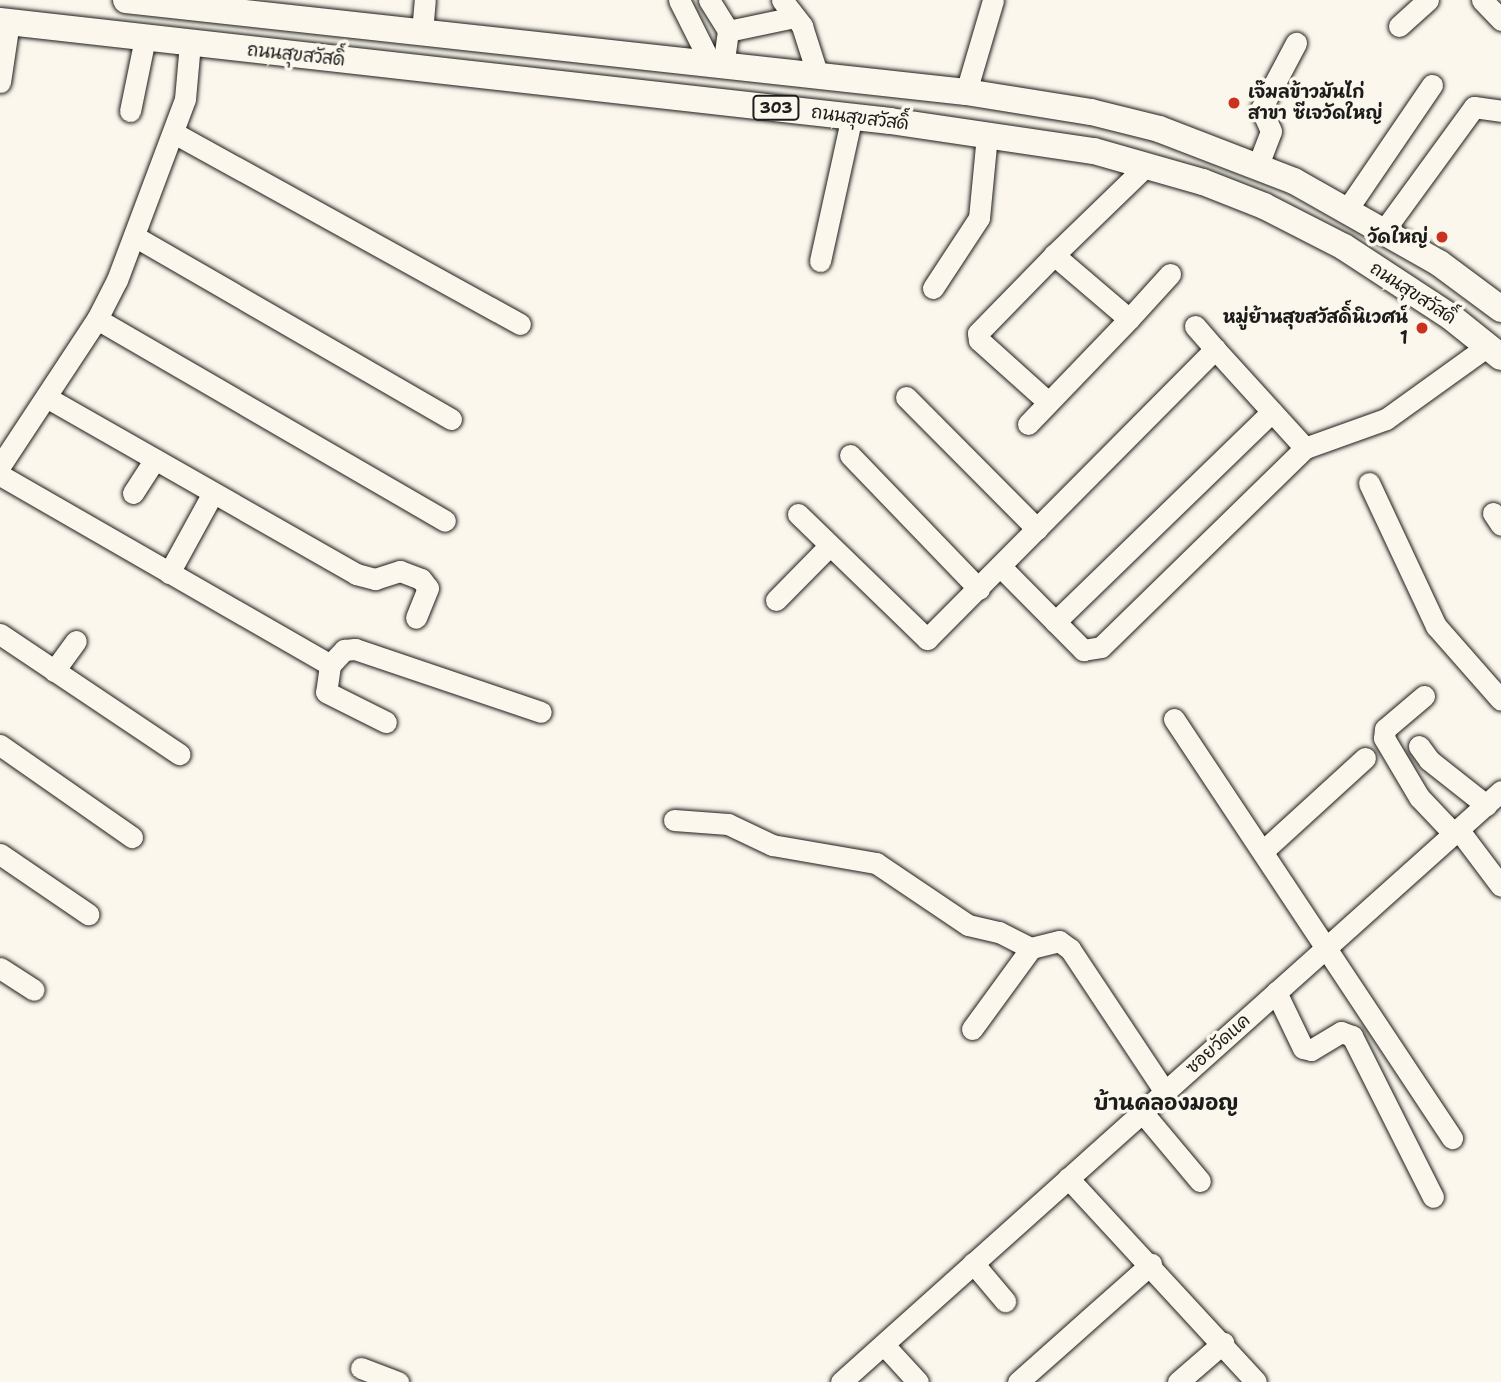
<!DOCTYPE html>
<meta charset="utf-8">
<style>
body{margin:0}
#map{position:relative;width:1501px;height:1382px;overflow:hidden;background:#fbf7ec;font-family:"Shantell Sans","Playpen Sans Thai",sans-serif}
div>[style]{position:absolute}
.roads{filter:drop-shadow(0 0 2px #1c1c1c) drop-shadow(0 0 2px #1c1c1c)}
.minor>*{height:21px;margin:-10.5px;padding:0 10.5px;transform-origin:10.5px;border-radius:10.5px;background:#fbf7ec}
.major>*{height:26px;margin:-13px;padding:0 13px;transform-origin:13px;border-radius:13px;background:#fbf7ec}
.dots>*{width:19px;height:19px;translate:-50% -50%;box-sizing:border-box;border:4px solid #fbf7ec;border-radius:50%}
span{translate:-50% -50%;white-space:nowrap;text-align:center;line-height:1.15;-webkit-text-stroke:7px #fbf7ec;paint-order:stroke}
.shield-label span{padding:2px 5px;background:#fbf7ec;border:2px solid;border-radius:5px;-webkit-text-stroke-width:0}
.shield-label{font-size:16px;color:#1c1c1c;font-weight:700}
.street-label{font-size:18px;color:#1c1c1c}
.poi-label{font-size:18px;color:#1c1c1c;font-weight:700}
.left{translate:0 -50%;text-align:left}
.right{translate:-100% -50%;text-align:right}
.quarter-label{font-size:21px;color:#1c1c1c;font-weight:700}
</style>
<div id="map">
<div class="roads">
<div class="minor">
<div style="left:679px;top:0;width:72px;rotate:63.4deg"></div>
<div style="left:709px;top:0;width:36px;rotate:58deg"></div>
<div style="left:728px;top:31px;width:34px;rotate:98deg"></div>
<div style="left:782px;top:0;width:33px;rotate:52deg"></div>
<div style="left:802px;top:26px;width:52px;rotate:72.3deg"></div>
<div style="left:1482px;top:0;width:28px;rotate:46deg"></div>
<div style="left:1399px;top:26px;width:39px;rotate:-42deg"></div>
<div style="left:728px;top:31px;width:68px;rotate:-11.8deg"></div>
<div style="left:422px;top:32px;width:32px;rotate:-85deg"></div>
<div style="left:0;top:82px;width:61px;rotate:-81.5deg"></div>
<div style="left:966px;top:92px;width:96px;rotate:-73.6deg"></div>
<div style="left:130px;top:111px;width:75px;rotate:-78.4deg"></div>
<div style="left:174px;top:133px;width:395px;rotate:28.9deg"></div>
<div style="left:1258px;top:165px;width:36px;rotate:-69deg"></div>
<div style="left:1271px;top:131px;width:24px;rotate:-114deg"></div>
<div style="left:1261px;top:109px;width:75px;rotate:-62.1deg"></div>
<div style="left:1348px;top:208px;width:149px;rotate:-55.7deg"></div>
<div style="left:1385px;top:229px;width:151px;rotate:-53.9deg"></div>
<div style="left:1474px;top:107px;width:27px;rotate:8deg"></div>
<div style="left:134px;top:236px;width:366px;rotate:30deg"></div>
<div style="left:820px;top:261px;width:148px;rotate:-77.6deg"></div>
<div style="left:933px;top:288px;width:84px;rotate:-56.7deg"></div>
<div style="left:979px;top:218px;width:83px;rotate:-84.5deg"></div>
<div style="left:97px;top:319px;width:402px;rotate:30.1deg"></div>
<div style="left:1129px;top:319px;width:61px;rotate:-47.7deg"></div>
<div style="left:1195px;top:326px;width:30px;rotate:49deg"></div>
<div style="left:46px;top:397px;width:357px;rotate:29.7deg"></div>
<div style="left:356px;top:574px;width:20px;rotate:15deg"></div>
<div style="left:375px;top:579px;width:26px;rotate:-18deg"></div>
<div style="left:400px;top:571px;width:22px;rotate:21deg"></div>
<div style="left:421px;top:579px;width:11px;rotate:52deg"></div>
<div style="left:428px;top:588px;width:32px;rotate:112deg"></div>
<div style="left:906px;top:397px;width:186px;rotate:45.2deg"></div>
<div style="left:1048px;top:402px;width:93px;rotate:-138.1deg"></div>
<div style="left:979px;top:340px;width:7px;rotate:-98deg"></div>
<div style="left:978px;top:333px;width:109px;rotate:-45.7deg"></div>
<div style="left:1028px;top:424px;width:146px;rotate:-46.1deg"></div>
<div style="left:1129px;top:319px;width:99px;rotate:-139.5deg"></div>
<div style="left:1054px;top:255px;width:129px;rotate:-44.1deg"></div>
<div style="left:850px;top:455px;width:186px;rotate:46.1deg"></div>
<div style="left:0;top:466px;width:176px;rotate:-56.6deg"></div>
<div style="left:97px;top:319px;width:44px;rotate:-62.9deg"></div>
<div style="left:117px;top:280px;width:193px;rotate:-69.4deg"></div>
<div style="left:185px;top:99px;width:56px;rotate:-84.9deg"></div>
<div style="left:0;top:475px;width:381px;rotate:29.9deg"></div>
<div style="left:330px;top:665px;width:21px;rotate:-47deg"></div>
<div style="left:344px;top:650px;width:11px;rotate:-5deg"></div>
<div style="left:355px;top:649px;width:196px;rotate:18.7deg"></div>
<div style="left:1369px;top:483px;width:158px;rotate:64.9deg"></div>
<div style="left:1436px;top:626px;width:98px;rotate:48.7deg"></div>
<div style="left:133px;top:493px;width:40px;rotate:-57.1deg"></div>
<div style="left:1493px;top:513px;width:14px;rotate:56deg"></div>
<div style="left:798px;top:514px;width:180px;rotate:44.1deg"></div>
<div style="left:927px;top:639px;width:409px;rotate:-45.2deg"></div>
<div style="left:1215px;top:349px;width:134px;rotate:47.7deg"></div>
<div style="left:1001px;top:567px;width:117px;rotate:45.3deg"></div>
<div style="left:1083px;top:650px;width:18px;rotate:-9deg"></div>
<div style="left:1101px;top:647px;width:285px;rotate:-44.3deg"></div>
<div style="left:1305px;top:448px;width:86px;rotate:-19.7deg"></div>
<div style="left:1386px;top:419px;width:127px;rotate:-35.7deg"></div>
<div style="left:169px;top:573px;width:83px;rotate:-61.3deg"></div>
<div style="left:776px;top:600px;width:76px;rotate:-45.5deg"></div>
<div style="left:1055px;top:622px;width:302px;rotate:-44.1deg"></div>
<div style="left:0;top:634px;width:216px;rotate:33.8deg"></div>
<div style="left:330px;top:665px;width:27px;rotate:98deg"></div>
<div style="left:326px;top:692px;width:67px;rotate:26.6deg"></div>
<div style="left:54px;top:671px;width:37px;rotate:-54deg"></div>
<div style="left:1424px;top:696px;width:51px;rotate:139.8deg"></div>
<div style="left:1385px;top:729px;width:9px;rotate:96deg"></div>
<div style="left:1384px;top:738px;width:69px;rotate:59.3deg"></div>
<div style="left:1419px;top:797px;width:50px;rotate:46.6deg"></div>
<div style="left:1174px;top:719px;width:503px;rotate:56.44deg"></div>
<div style="left:0;top:745px;width:161px;rotate:34.9deg"></div>
<div style="left:1419px;top:746px;width:17px;rotate:54deg"></div>
<div style="left:1429px;top:760px;width:73px;rotate:38.3deg"></div>
<div style="left:674px;top:820px;width:54px;rotate:4.2deg"></div>
<div style="left:728px;top:824px;width:49px;rotate:25.5deg"></div>
<div style="left:772px;top:845px;width:106px;rotate:9.8deg"></div>
<div style="left:876px;top:863px;width:111px;rotate:34deg"></div>
<div style="left:968px;top:925px;width:32px;rotate:13deg"></div>
<div style="left:999px;top:932px;width:36px;rotate:27deg"></div>
<div style="left:1458px;top:829px;width:71px;rotate:53deg"></div>
<div style="left:1263px;top:851px;width:138px;rotate:-42.4deg"></div>
<div style="left:0;top:854px;width:107px;rotate:34.3deg"></div>
<div style="left:0;top:968px;width:40px;rotate:32.9deg"></div>
<div style="left:1276px;top:992px;width:62px;rotate:64.3deg"></div>
<div style="left:1303px;top:1048px;width:8px;rotate:14deg"></div>
<div style="left:1311px;top:1050px;width:35px;rotate:-31deg"></div>
<div style="left:1341px;top:1032px;width:12px;rotate:20deg"></div>
<div style="left:1352px;top:1036px;width:180px;rotate:63.3deg"></div>
<div style="left:972px;top:1029px;width:100px;rotate:-53.9deg"></div>
<div style="left:1031px;top:948px;width:29px;rotate:-14deg"></div>
<div style="left:1059px;top:941px;width:14px;rotate:36deg"></div>
<div style="left:1070px;top:949px;width:172px;rotate:56.4deg"></div>
<div style="left:1142px;top:1112px;width:90px;rotate:50deg"></div>
<div style="left:1068px;top:1178px;width:277px;rotate:47.3deg"></div>
<div style="left:973px;top:1263px;width:50px;rotate:49.9deg"></div>
<div style="left:884px;top:1345px;width:50px;rotate:47.4deg"></div>
<div style="left:361px;top:1368px;width:40px;rotate:21deg"></div>
<div style="left:841px;top:1382px;width:886px;rotate:-41.84deg"></div>
<div style="left:1018px;top:1382px;width:178px;rotate:-41.6deg"></div>
<div style="left:1178px;top:1382px;width:60px;rotate:-40.9deg"></div>
</div>
<div class="major">
<div style="left:126px;top:0;width:845px;rotate:6.25deg"></div>
<div style="left:966px;top:92px;width:127px;rotate:9.1deg"></div>
<div style="left:1091px;top:112px;width:70px;rotate:14deg"></div>
<div style="left:1159px;top:129px;width:145px;rotate:21.1deg"></div>
<div style="left:1294px;top:181px;width:167px;rotate:29.5deg"></div>
<div style="left:1439px;top:263px;width:77px;rotate:36.6deg"></div>
<div style="left:0;top:21px;width:896px;rotate:6.41deg"></div>
<div style="left:890px;top:121px;width:206px;rotate:8.4deg"></div>
<div style="left:1094px;top:151px;width:113px;rotate:15.9deg"></div>
<div style="left:1203px;top:182px;width:66px;rotate:21.5deg"></div>
<div style="left:1264px;top:206px;width:90px;rotate:27.1deg"></div>
<div style="left:1344px;top:247px;width:128px;rotate:33.2deg"></div>
<div style="left:1451px;top:317px;width:64px;rotate:38.7deg"></div>
</div>
</div>
<div class="dots">
<div style="left:1234px;top:103px;background:#c8321e"></div>
<div style="left:1442px;top:237px;background:#c8321e"></div>
<div style="left:1422px;top:328px;background:#c8321e"></div>
</div>
<div class="shield-label">
<span style="left:776px;top:108px">303</span>
</div>
<div class="street-label">
<span style="left:296px;top:55px;rotate:6deg">ถนนสุขสวัสดิ์</span>
<span style="left:860px;top:118px;rotate:7deg">ถนนสุขสวัสดิ์</span>
<span style="left:1413px;top:293px;rotate:33deg">ถนนสุขสวัสดิ์</span>
<span style="left:1218px;top:1044px;rotate:-42deg">ซอยวัดแค</span>
</div>
<div class="poi-label">
<span class="left" style="left:1248px;top:103px">เจ๊มลข้าวมันไก่<br>สาขา ซีเจวัดใหญ่</span>
<span class="right" style="left:1428px;top:237px">วัดใหญ่</span>
<span class="right" style="left:1408px;top:328px">หมู่ย้านสุขสวัสดิ์นิเวศน์<br>1</span>
</div>
<div class="quarter-label">
<span style="left:1166px;top:1103px">บ้านคลองมอญ</span>
</div>
</div>
